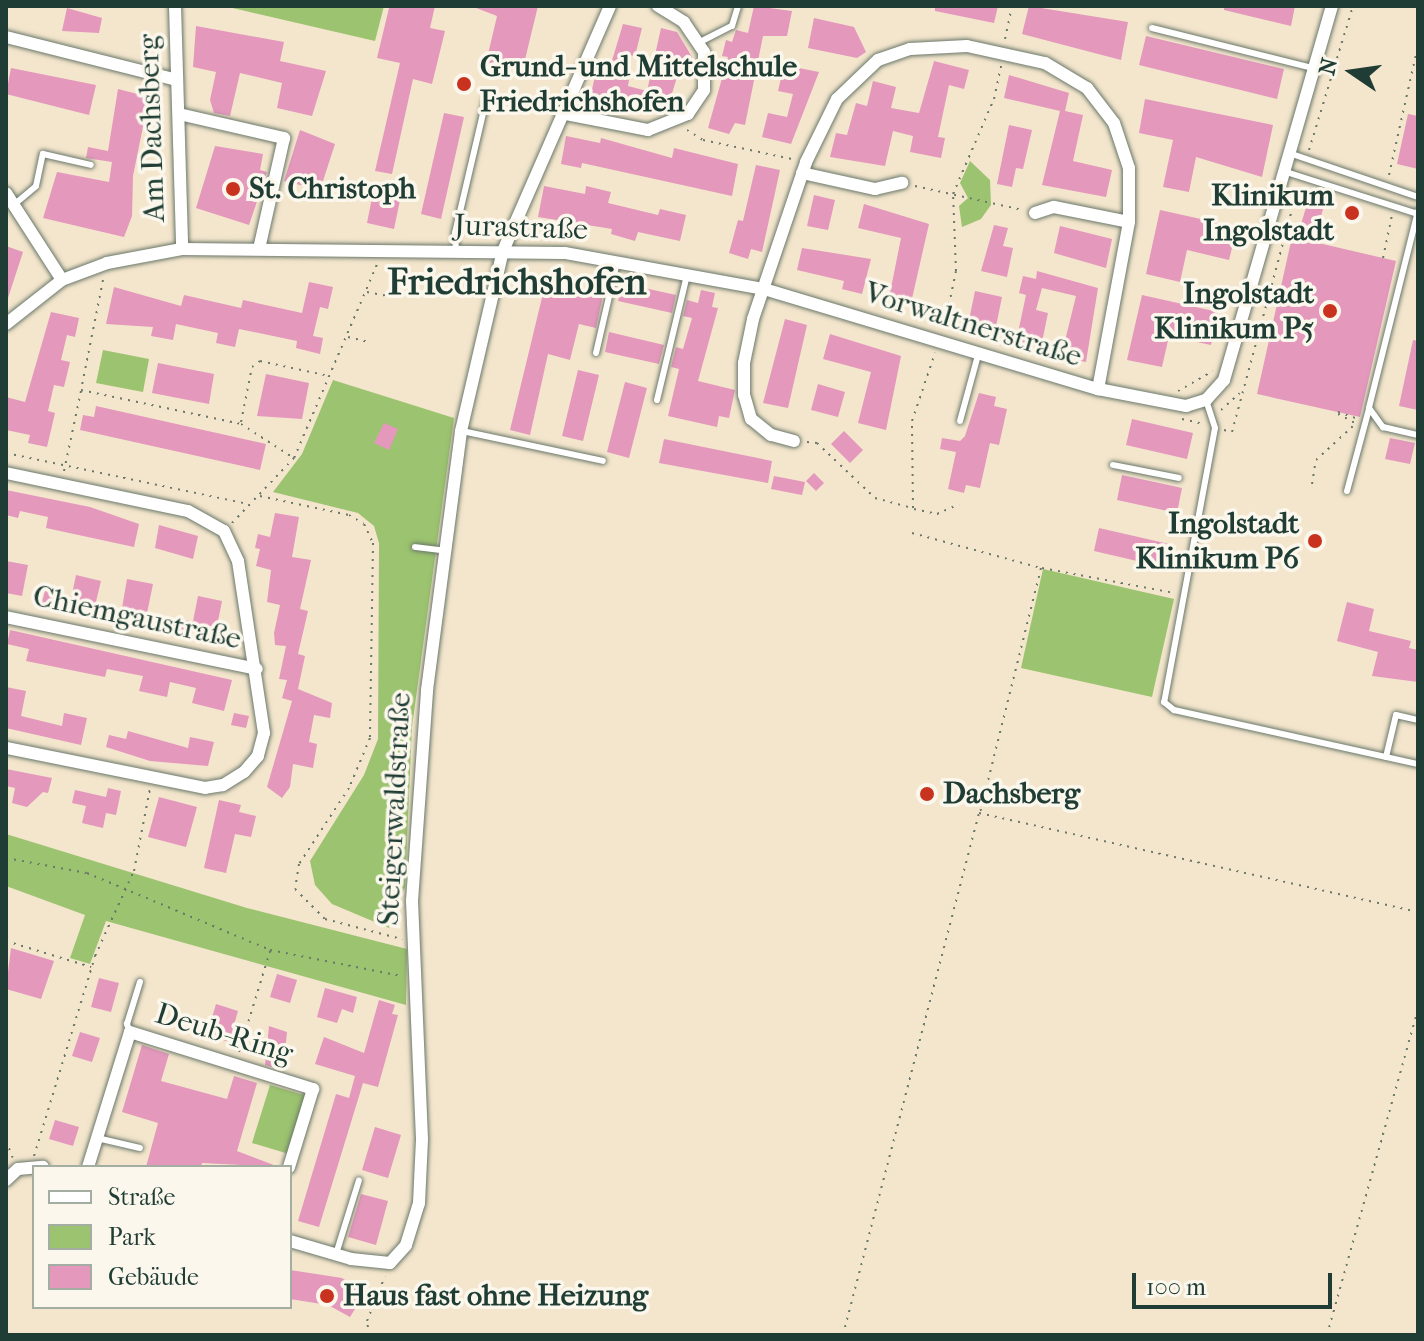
<!DOCTYPE html>
<meta charset="utf-8">
<style>
body{margin:0}
#map{position:relative;width:1424px;height:1341px;overflow:hidden;background:#f4e6cd;font-family:"IM FELL French Canon",serif}
div>[style]{position:absolute}
.green>*{inset:0;background:#9cc36f}
.building>*{inset:0;background:#e398bc}
.path>*{height:2px;margin-top:-1px;transform-origin:0;background:repeating-linear-gradient(90deg,#6a786a 0 2px,transparent 0 8px)}
.roads{filter:drop-shadow(0 0 2px #6a786a) drop-shadow(0 0 2px #6a786a)}
.lane>*{height:6px;margin:-3px;padding:0 3px;transform-origin:3px;border-radius:3px;background:#fff}
.street>*{height:12px;margin:-6px;padding:0 6px;transform-origin:6px;border-radius:6px;background:#fff}
.dots>*{width:22px;height:22px;translate:-50% -50%;box-sizing:border-box;border:4px solid #fbf7ec;border-radius:50%}
span{translate:-50% -50%;white-space:nowrap;text-align:center;line-height:1.15;-webkit-text-stroke:7px #fbf7ec;paint-order:stroke}
.poi-label{font-size:30px;color:#1f3d34;font-weight:700}
.left{translate:0 -50%;text-align:left}
.right{translate:-100% -50%;text-align:right}
.street-label{font-size:30px;color:#1f3d34}
.district-label{font-size:38px;color:#1f3d34;font-weight:700}
.frame{position:absolute;inset:0;border:8px solid #1f3d34;pointer-events:none}
.legend{position:absolute;left:32px;top:1165px;width:260px;height:144px;box-sizing:border-box;background:#fbf7ec;border:2px solid #a3ada2;margin:0;padding:10px 14px;list-style:none;font-size:24px;color:#1f3d34}
.legend li{display:flex;align-items:center;gap:16px;height:40px}
.legend b{width:40px;border:2px solid #a3ada2}
.north{position:absolute;left:1312px;top:32px;width:80px;height:80px;-webkit-text-stroke:6px #fbf7ec;paint-order:stroke;rotate:283deg;font-size:22px;font-weight:700;line-height:32px;text-align:center;color:#1f3d34}
.north::after{content:'';display:block;margin:auto;width:28px;height:36px;background:#1f3d34;clip-path:polygon(50% 0,100% 100%,50% 72%,0 100%)}
.scale{position:absolute;left:1132px;top:1273px;width:200px;height:36px;box-sizing:border-box;border:4px solid #1f3d34;border-top:0;padding-left:10px;font-size:24px;line-height:28px;white-space:nowrap;color:#1f3d34;-webkit-text-stroke:6px #fbf7ec;paint-order:stroke}
</style>
<div id="map">
<div class="green">
<div style="clip-path:polygon(224px 6px,384px 6px,375px 41px)"></div>
<div style="clip-path:polygon(970px 161px,990px 180px,991px 205px,981px 219px,962px 227px,959px 206px,968px 198px,960px 183px)"></div>
<div style="clip-path:polygon(103px 350px,149px 359px,143px 392px,96px 383px)"></div>
<div style="clip-path:polygon(333px 380px,454px 418px,412px 727px,405px 887px,389px 928px,332px 904px,315px 885px,310px 861px,364px 775px,378px 739px,379px 543px,374px 526px,358px 513px,273px 492px,302px 454px)"></div>
<div style="clip-path:polygon(1043px 569px,1174px 599px,1152px 697px,1021px 668px)"></div>
<div style="clip-path:polygon(6px 834px,247px 908px,407px 949px,406px 1005px,106px 921px,90px 964px,70px 958px,85px 915px,6px 886px)"></div>
<div style="clip-path:polygon(270px 1085px,307px 1096px,289px 1154px,252px 1143px)"></div>
</div>
<div class="building">
<div style="clip-path:polygon(435px 6px,430px 28px,445px 31px,432px 84px,413px 79px,392px 174px,375px 171px,400px 63px,377px 58px,389px 8px)"></div>
<div style="clip-path:polygon(471px 6px,538px 6px,522px 72px,486px 63px,497px 16px)"></div>
<div style="clip-path:polygon(754px 6px,792px 11px,787px 36px,763px 36px,745px 125px,735px 123px,729px 134px,708px 128px,728px 57px,722px 56px,726px 40px,732px 42px,736px 30px,748px 33px)"></div>
<div style="clip-path:polygon(935px 6px,998px 6px,994px 23px,935px 11px)"></div>
<div style="clip-path:polygon(1029px 6px,1128px 22px,1121px 60px,1022px 34px)"></div>
<div style="clip-path:polygon(1224px 6px,1295px 6px,1291px 26px,1224px 10px)"></div>
<div style="clip-path:polygon(67px 8px,102px 18px,99px 33px,62px 31px)"></div>
<div style="clip-path:polygon(814px 18px,854px 27px,866px 52px,857px 58px,808px 48px)"></div>
<div style="clip-path:polygon(623px 24px,642px 28px,635px 56px,624px 54px,619px 77px,629px 80px,628px 86px,647px 91px,661px 28px,677px 32px,692px 57px,688px 76px,678px 74px,666px 113px,590px 98px,596px 72px,608px 74px)"></div>
<div style="clip-path:polygon(196px 26px,284px 42px,280px 61px,326px 71px,312px 116px,277px 108px,282px 83px,240px 73px,230px 116px,214px 113px,210px 100px,216px 72px,193px 67px)"></div>
<div style="clip-path:polygon(1146px 36px,1284px 69px,1277px 99px,1139px 65px)"></div>
<div style="clip-path:polygon(934px 61px,969px 70px,964px 89px,949px 85px,938px 137px,945px 138px,941px 158px,910px 152px,913px 136px,893px 131px,885px 166px,830px 157px,836px 133px,847px 135px,856px 103px,867px 106px,873px 81px,896px 87px,891px 108px,919px 113px)"></div>
<div style="clip-path:polygon(784px 65px,819px 72px,791px 144px,762px 137px,768px 113px,787px 117px,793px 94px,778px 91px)"></div>
<div style="clip-path:polygon(11px 68px,96px 85px,89px 115px,6px 94px)"></div>
<div style="clip-path:polygon(1009px 75px,1069px 93px,1065px 111px,1083px 115px,1073px 161px,1112px 170px,1106px 197px,1042px 185px,1060px 111px,1004px 98px)"></div>
<div style="clip-path:polygon(118px 89px,149px 97px,133px 176px,132px 216px,124px 237px,43px 218px,57px 172px,109px 182px,112px 162px,86px 158px,88px 147px,108px 151px)"></div>
<div style="clip-path:polygon(1145px 99px,1273px 125px,1262px 177px,1196px 157px,1189px 192px,1163px 187px,1173px 140px,1139px 133px)"></div>
<div style="clip-path:polygon(444px 113px,464px 117px,441px 219px,421px 214px)"></div>
<div style="clip-path:polygon(1408px 114px,1418px 116px,1418px 169px,1397px 164px)"></div>
<div style="clip-path:polygon(1009px 125px,1032px 130px,1023px 169px,1016px 168px,1012px 187px,997px 184px)"></div>
<div style="clip-path:polygon(300px 130px,335px 144px,320px 190px,284px 181px)"></div>
<div style="clip-path:polygon(566px 136px,600px 143px,601px 138px,672px 158px,674px 148px,738px 164px,732px 196px,582px 163px,581px 168px,561px 164px)"></div>
<div style="clip-path:polygon(215px 146px,263px 154px,260px 170px,267px 172px,249px 225px,196px 208px)"></div>
<div style="clip-path:polygon(756px 165px,780px 170px,762px 252px,751px 249px,748px 259px,729px 253px,738px 220px,743px 221px)"></div>
<div style="clip-path:polygon(544px 186px,585px 194px,586px 186px,611px 192px,608px 203px,658px 215px,660px 209px,686px 215px,680px 241px,638px 232px,635px 241px,611px 234px,612px 229px,538px 217px)"></div>
<div style="clip-path:polygon(373px 193px,400px 200px,394px 229px,367px 223px)"></div>
<div style="clip-path:polygon(814px 195px,835px 200px,828px 230px,807px 226px)"></div>
<div style="clip-path:polygon(864px 204px,929px 224px,911px 303px,889px 298px,901px 238px,858px 228px)"></div>
<div style="clip-path:polygon(1307px 204px,1323px 209px,1314px 242px,1396px 261px,1360px 417px,1257px 394px,1292px 237px,1299px 231px)"></div>
<div style="clip-path:polygon(1160px 210px,1237px 227px,1229px 260px,1187px 250px,1180px 282px,1146px 274px)"></div>
<div style="clip-path:polygon(994px 225px,1008px 228px,1003px 246px,1013px 248px,1007px 277px,981px 271px)"></div>
<div style="clip-path:polygon(1060px 226px,1112px 239px,1106px 268px,1054px 253px)"></div>
<div style="clip-path:polygon(6px 246px,23px 252px,8px 298px,6px 298px)"></div>
<div style="clip-path:polygon(802px 248px,871px 259px,862px 294px,842px 289px,844px 281px,797px 270px)"></div>
<div style="clip-path:polygon(1037px 271px,1098px 288px,1086px 362px,1061px 357px,1076px 296px,1042px 288px,1036px 310px,1048px 313px,1041px 347px,1016px 342px,1026px 295px,1019px 293px,1023px 276px,1036px 279px)"></div>
<div style="clip-path:polygon(546px 281px,603px 295px,596px 328px,579px 324px,570px 360px,548px 354px,530px 435px,510px 430px)"></div>
<div style="clip-path:polygon(309px 282px,333px 287px,328px 309px,320px 307px,313px 336px,323px 338px,320px 354px,296px 348px,297px 341px,239px 329px,235px 347px,216px 343px,218px 333px,176px 324px,173px 340px,151px 336px,153px 327px,106px 324px,114px 287px,181px 306px,184px 295px,241px 308px,243px 300px,302px 313px)"></div>
<div style="clip-path:polygon(622px 283px,676px 295px,672px 313px,618px 301px)"></div>
<div style="clip-path:polygon(701px 290px,715px 293px,712px 307px,718px 308px,698px 381px,735px 390px,729px 418px,719px 416px,717px 427px,668px 416px,679px 369px,671px 367px,676px 347px,683px 349px,692px 318px,683px 316px,687px 300px,698px 303px)"></div>
<div style="clip-path:polygon(975px 291px,1002px 297px,995px 331px,968px 325px)"></div>
<div style="clip-path:polygon(1142px 295px,1218px 312px,1211px 345px,1169px 336px,1162px 367px,1127px 360px)"></div>
<div style="clip-path:polygon(51px 312px,79px 318px,75px 337px,67px 335px,61px 360px,70px 362px,64px 387px,54px 385px,48px 411px,55px 413px,47px 447px,28px 443px,30px 435px,6px 430px,6px 397px,25px 402px)"></div>
<div style="clip-path:polygon(785px 319px,807px 325px,788px 408px,763px 403px)"></div>
<div style="clip-path:polygon(609px 332px,664px 345px,659px 364px,605px 352px)"></div>
<div style="clip-path:polygon(830px 334px,901px 356px,886px 430px,858px 423px,871px 372px,823px 359px)"></div>
<div style="clip-path:polygon(1413px 340px,1418px 341px,1418px 410px,1399px 406px)"></div>
<div style="clip-path:polygon(158px 363px,214px 374px,209px 404px,152px 393px)"></div>
<div style="clip-path:polygon(578px 370px,599px 375px,583px 441px,562px 436px)"></div>
<div style="clip-path:polygon(266px 374px,309px 383px,302px 419px,257px 416px)"></div>
<div style="clip-path:polygon(625px 382px,647px 388px,629px 458px,607px 452px)"></div>
<div style="clip-path:polygon(818px 384px,845px 392px,838px 417px,811px 410px)"></div>
<div style="clip-path:polygon(979px 393px,996px 397px,994px 406px,1007px 409px,999px 445px,990px 443px,980px 488px,966px 485px,964px 493px,948px 489px,956px 452px,940px 449px,942px 438px,960px 441px,965px 436px)"></div>
<div style="clip-path:polygon(96px 406px,266px 444px,260px 470px,80px 430px,83px 415px,94px 417px)"></div>
<div style="clip-path:polygon(1132px 419px,1193px 433px,1187px 459px,1126px 445px)"></div>
<div style="clip-path:polygon(384px 423px,398px 429px,389px 450px,374px 443px)"></div>
<div style="clip-path:polygon(844px 431px,863px 450px,850px 463px,831px 444px)"></div>
<div style="clip-path:polygon(1390px 438px,1415px 443px,1410px 464px,1385px 459px)"></div>
<div style="clip-path:polygon(664px 439px,772px 461px,768px 483px,659px 463px)"></div>
<div style="clip-path:polygon(814px 473px,824px 483px,816px 491px,806px 481px)"></div>
<div style="clip-path:polygon(1122px 475px,1182px 488px,1177px 513px,1117px 500px)"></div>
<div style="clip-path:polygon(774px 476px,805px 482px,802px 495px,771px 489px)"></div>
<div style="clip-path:polygon(6px 490px,90px 507px,139px 524px,134px 547px,46px 528px,48px 517px,20px 511px,18px 518px,6px 515px)"></div>
<div style="clip-path:polygon(275px 513px,299px 517px,292px 557px,311px 560px,300px 609px,308px 611px,298px 654px,305px 656px,298px 689px,332px 703px,330px 718px,314px 715px,309px 742px,317px 744px,313px 768px,293px 764px,290px 787px,282px 798px,267px 787px,292px 701px,282px 698px,287px 680px,279px 679px,286px 646px,275px 645px,274px 633px,280px 605px,267px 602px,271px 570px,256px 566px,260px 549px,255px 548px,258px 534px,270px 537px)"></div>
<div style="clip-path:polygon(159px 525px,198px 536px,193px 559px,155px 548px)"></div>
<div style="clip-path:polygon(1099px 528px,1169px 544px,1163px 567px,1094px 551px)"></div>
<div style="clip-path:polygon(6px 561px,28px 565px,22px 596px,6px 593px)"></div>
<div style="clip-path:polygon(76px 575px,101px 581px,94px 610px,70px 604px)"></div>
<div style="clip-path:polygon(127px 579px,153px 584px,146px 618px,121px 614px)"></div>
<div style="clip-path:polygon(45px 591px,70px 597px,66px 612px,41px 606px)"></div>
<div style="clip-path:polygon(198px 596px,222px 601px,215px 636px,188px 630px,186px 639px,149px 629px,151px 617px,193px 621px)"></div>
<div style="clip-path:polygon(1347px 602px,1374px 609px,1369px 631px,1411px 641px,1409px 648px,1418px 650px,1418px 682px,1372px 676px,1378px 652px,1337px 641px)"></div>
<div style="clip-path:polygon(10px 630px,232px 680px,224px 711px,192px 703px,196px 688px,170px 682px,167px 697px,139px 691px,143px 676px,107px 669px,105px 677px,26px 661px,29px 649px,7px 644px)"></div>
<div style="clip-path:polygon(6px 687px,26px 691px,21px 716px,62px 726px,64px 713px,87px 718px,81px 745px,6px 728px)"></div>
<div style="clip-path:polygon(234px 713px,249px 716px,246px 728px,231px 725px)"></div>
<div style="clip-path:polygon(128px 731px,188px 748px,190px 737px,214px 742px,208px 766px,150px 761px,106px 747px,109px 735px,126px 739px)"></div>
<div style="clip-path:polygon(6px 769px,52px 778px,48px 793px,43px 792px,27px 807px,12px 803px,15px 788px,6px 786px)"></div>
<div style="clip-path:polygon(108px 788px,121px 791px,116px 815px,106px 813px,103px 828px,82px 823px,86px 806px,72px 803px,75px 790px,106px 797px)"></div>
<div style="clip-path:polygon(159px 797px,197px 807px,186px 847px,148px 837px)"></div>
<div style="clip-path:polygon(219px 800px,241px 805px,239px 812px,256px 816px,251px 837px,235px 834px,226px 873px,204px 868px)"></div>
<div style="clip-path:polygon(11px 948px,54px 961px,41px 999px,6px 989px)"></div>
<div style="clip-path:polygon(277px 974px,297px 980px,290px 1003px,270px 997px)"></div>
<div style="clip-path:polygon(99px 978px,119px 983px,111px 1012px,91px 1007px)"></div>
<div style="clip-path:polygon(325px 988px,357px 997px,353px 1013px,342px 1009px,337px 1023px,317px 1017px)"></div>
<div style="clip-path:polygon(379px 1000px,395px 1005px,392px 1014px,398px 1015px,378px 1087px,363px 1083px,319px 1227px,298px 1221px,336px 1094px,349px 1098px,355px 1076px,315px 1064px,324px 1037px,364px 1053px)"></div>
<div style="clip-path:polygon(216px 1004px,238px 1011px,229px 1042px,207px 1035px)"></div>
<div style="clip-path:polygon(269px 1026px,287px 1032px,283px 1070px,265px 1065px)"></div>
<div style="clip-path:polygon(80px 1032px,100px 1038px,92px 1062px,72px 1056px)"></div>
<div style="clip-path:polygon(142px 1045px,169px 1054px,161px 1081px,227px 1099px,234px 1076px,257px 1083px,237px 1151px,279px 1167px,202px 1163px,201px 1167px,146px 1167px,158px 1123px,122px 1112px)"></div>
<div style="clip-path:polygon(55px 1120px,79px 1127px,73px 1146px,49px 1139px)"></div>
<div style="clip-path:polygon(375px 1127px,401px 1135px,388px 1178px,362px 1170px)"></div>
<div style="clip-path:polygon(361px 1194px,388px 1201px,376px 1245px,348px 1237px)"></div>
<div style="clip-path:polygon(290px 1270px,342px 1278px,365px 1293px,350px 1317px,328px 1305px,290px 1299px)"></div>
</div>
<div class="path">
<div style="left:1005px;top:39px;width:34px;rotate:-78deg"></div>
<div style="left:687px;top:130px;width:19px;rotate:32deg"></div>
<div style="left:703px;top:140px;width:91px;rotate:12.1deg"></div>
<div style="left:1309px;top:150px;width:151px;rotate:-73deg"></div>
<div style="left:1389px;top:175px;width:133px;rotate:-77.4deg"></div>
<div style="left:915px;top:186px;width:110px;rotate:12.6deg"></div>
<div style="left:1383px;top:258px;width:44px;rotate:-78.2deg"></div>
<div style="left:103px;top:280px;width:112px;rotate:101.3deg"></div>
<div style="left:81px;top:390px;width:164px;rotate:12deg"></div>
<div style="left:241px;top:424px;width:63px;rotate:32.7deg"></div>
<div style="left:367px;top:292px;width:21px;rotate:11deg"></div>
<div style="left:944px;top:328px;width:58px;rotate:-78.1deg"></div>
<div style="left:956px;top:271px;width:77px;rotate:-92.2deg"></div>
<div style="left:953px;top:194px;width:103px;rotate:-66.7deg"></div>
<div style="left:994px;top:99px;width:35px;rotate:-78deg"></div>
<div style="left:348px;top:337px;width:21px;rotate:14deg"></div>
<div style="left:1178px;top:391px;width:40px;rotate:-29.7deg"></div>
<div style="left:1221px;top:410px;width:25px;rotate:-42deg"></div>
<div style="left:1338px;top:412px;width:18px;rotate:19deg"></div>
<div style="left:1338px;top:414px;width:19px;rotate:28deg"></div>
<div style="left:1182px;top:419px;width:22px;rotate:13deg"></div>
<div style="left:241px;top:422px;width:56px;rotate:-78.7deg"></div>
<div style="left:252px;top:367px;width:10px;rotate:-37deg"></div>
<div style="left:260px;top:361px;width:71px;rotate:12.3deg"></div>
<div style="left:1224px;top:430px;width:8px;rotate:14deg"></div>
<div style="left:1232px;top:432px;width:254px;rotate:-74.9deg"></div>
<div style="left:807px;top:442px;width:10px;rotate:6deg"></div>
<div style="left:817px;top:443px;width:80px;rotate:43.5deg"></div>
<div style="left:875px;top:498px;width:39px;rotate:15deg"></div>
<div style="left:913px;top:508px;width:87px;rotate:-90.7deg"></div>
<div style="left:912px;top:421px;width:72px;rotate:-71.3deg"></div>
<div style="left:6px;top:453px;width:248px;rotate:11.9deg"></div>
<div style="left:64px;top:471px;width:82px;rotate:-78deg"></div>
<div style="left:1312px;top:484px;width:24px;rotate:-81deg"></div>
<div style="left:1316px;top:460px;width:50px;rotate:-42.6deg"></div>
<div style="left:260px;top:496px;width:91px;rotate:12.1deg"></div>
<div style="left:349px;top:515px;width:17px;rotate:31deg"></div>
<div style="left:364px;top:524px;width:21px;rotate:65deg"></div>
<div style="left:373px;top:543px;width:195px;rotate:90.9deg"></div>
<div style="left:370px;top:738px;width:54px;rotate:112.8deg"></div>
<div style="left:349px;top:788px;width:91px;rotate:123.3deg"></div>
<div style="left:299px;top:864px;width:25px;rotate:99deg"></div>
<div style="left:295px;top:889px;width:42px;rotate:45deg"></div>
<div style="left:325px;top:919px;width:80px;rotate:14.6deg"></div>
<div style="left:914px;top:509px;width:24px;rotate:12deg"></div>
<div style="left:937px;top:514px;width:24px;rotate:-24deg"></div>
<div style="left:232px;top:523px;width:90px;rotate:-46.4deg"></div>
<div style="left:294px;top:458px;width:211px;rotate:-66.8deg"></div>
<div style="left:912px;top:533px;width:134px;rotate:15.2deg"></div>
<div style="left:1041px;top:568px;width:252px;rotate:104deg"></div>
<div style="left:1042px;top:568px;width:134px;rotate:10.7deg"></div>
<div style="left:6px;top:858px;width:82px;rotate:10.5deg"></div>
<div style="left:87px;top:873px;width:199px;rotate:22.8deg"></div>
<div style="left:270px;top:950px;width:134px;rotate:11.2deg"></div>
<div style="left:6px;top:941px;width:89px;rotate:17deg"></div>
<div style="left:239px;top:1052px;width:106px;rotate:-72.9deg"></div>
<div style="left:6px;top:1141px;width:18px;rotate:68deg"></div>
<div style="left:34px;top:1156px;width:209px;rotate:-73deg"></div>
<div style="left:95px;top:956px;width:94px;rotate:-65.4deg"></div>
<div style="left:134px;top:871px;width:84px;rotate:-79deg"></div>
<div style="left:369px;top:1335px;width:14px;rotate:-98deg"></div>
<div style="left:367px;top:1321px;width:48px;rotate:-68.2deg"></div>
<div style="left:843px;top:1335px;width:539px;rotate:-75.4deg"></div>
<div style="left:979px;top:813px;width:450px;rotate:12.7deg"></div>
<div style="left:1327px;top:1335px;width:337px;rotate:-74.4deg"></div>
</div>
<div class="roads">
<div class="lane">
<div style="left:1152px;top:28px;width:165px;rotate:14deg"></div>
<div style="left:700px;top:42px;width:36px;rotate:-27deg"></div>
<div style="left:732px;top:26px;width:21px;rotate:-73deg"></div>
<div style="left:1289px;top:153px;width:136px;rotate:18.8deg"></div>
<div style="left:1283px;top:171px;width:142px;rotate:17.7deg"></div>
<div style="left:16px;top:203px;width:26px;rotate:-40deg"></div>
<div style="left:36px;top:186px;width:33px;rotate:-78deg"></div>
<div style="left:43px;top:154px;width:49px;rotate:12.9deg"></div>
<div style="left:1418px;top:211px;width:203px;rotate:104deg"></div>
<div style="left:1369px;top:408px;width:24px;rotate:54deg"></div>
<div style="left:1383px;top:427px;width:36px;rotate:13deg"></div>
<div style="left:456px;top:251px;width:18px;rotate:-93deg"></div>
<div style="left:455px;top:233px;width:140px;rotate:-76.8deg"></div>
<div style="left:596px;top:353px;width:93px;rotate:-77deg"></div>
<div style="left:657px;top:400px;width:129px;rotate:-76.5deg"></div>
<div style="left:1206px;top:400px;width:29px;rotate:72deg"></div>
<div style="left:1215px;top:428px;width:279px;rotate:100.5deg"></div>
<div style="left:1164px;top:702px;width:13px;rotate:39deg"></div>
<div style="left:1174px;top:710px;width:250px;rotate:12.5deg"></div>
<div style="left:960px;top:421px;width:68px;rotate:-74.7deg"></div>
<div style="left:462px;top:431px;width:144px;rotate:12deg"></div>
<div style="left:1113px;top:465px;width:67px;rotate:11.1deg"></div>
<div style="left:1347px;top:491px;width:85px;rotate:-75deg"></div>
<div style="left:415px;top:547px;width:31px;rotate:7deg"></div>
<div style="left:1386px;top:757px;width:43px;rotate:-76.6deg"></div>
<div style="left:1396px;top:715px;width:23px;rotate:13deg"></div>
<div style="left:130px;top:1032px;width:9px;rotate:-111deg"></div>
<div style="left:127px;top:1024px;width:44px;rotate:-72.8deg"></div>
<div style="left:97px;top:1138px;width:44px;rotate:13.1deg"></div>
<div style="left:336px;top:1254px;width:77px;rotate:-72.7deg"></div>
</div>
<div class="street">
<div style="left:175px;top:6px;width:243px;rotate:88.3deg"></div>
<div style="left:6px;top:37px;width:176px;rotate:14.1deg"></div>
<div style="left:561px;top:113px;width:89px;rotate:11.1deg"></div>
<div style="left:648px;top:130px;width:43px;rotate:-21.8deg"></div>
<div style="left:688px;top:114px;width:29px;rotate:-56deg"></div>
<div style="left:704px;top:90px;width:38px;rotate:-90deg"></div>
<div style="left:704px;top:52px;width:36px;rotate:-124deg"></div>
<div style="left:684px;top:22px;width:31px;rotate:-148deg"></div>
<div style="left:179px;top:114px;width:108px;rotate:12.9deg"></div>
<div style="left:284px;top:138px;width:114px;rotate:102.7deg"></div>
<div style="left:802px;top:173px;width:75px;rotate:12.4deg"></div>
<div style="left:875px;top:189px;width:28px;rotate:-13deg"></div>
<div style="left:6px;top:193px;width:103px;rotate:57.2deg"></div>
<div style="left:1035px;top:213px;width:20px;rotate:-18deg"></div>
<div style="left:1054px;top:207px;width:76px;rotate:11.3deg"></div>
<div style="left:6px;top:324px;width:71px;rotate:-38.2deg"></div>
<div style="left:62px;top:280px;width:48px;rotate:-20.7deg"></div>
<div style="left:107px;top:263px;width:76px;rotate:-10.6deg"></div>
<div style="left:182px;top:249px;width:383px;rotate:0.6deg"></div>
<div style="left:565px;top:253px;width:202px;rotate:10.3deg"></div>
<div style="left:764px;top:289px;width:349px;rotate:16.7deg"></div>
<div style="left:1098px;top:389px;width:90px;rotate:10.9deg"></div>
<div style="left:1186px;top:406px;width:21px;rotate:-17deg"></div>
<div style="left:1206px;top:400px;width:27px;rotate:-48deg"></div>
<div style="left:1224px;top:380px;width:389px;rotate:-73.9deg"></div>
<div style="left:794px;top:441px;width:24px;rotate:-165deg"></div>
<div style="left:771px;top:435px;width:26px;rotate:-141deg"></div>
<div style="left:751px;top:419px;width:25px;rotate:-106deg"></div>
<div style="left:744px;top:395px;width:32px;rotate:-90deg"></div>
<div style="left:744px;top:363px;width:45px;rotate:-78.4deg"></div>
<div style="left:753px;top:319px;width:166px;rotate:-71.3deg"></div>
<div style="left:806px;top:162px;width:70px;rotate:-63.8deg"></div>
<div style="left:837px;top:99px;width:57px;rotate:-43.6deg"></div>
<div style="left:878px;top:60px;width:34px;rotate:-19deg"></div>
<div style="left:910px;top:49px;width:57px;rotate:-3deg"></div>
<div style="left:967px;top:46px;width:80px;rotate:12.3deg"></div>
<div style="left:1045px;top:63px;width:49px;rotate:30.8deg"></div>
<div style="left:1087px;top:88px;width:44px;rotate:52.4deg"></div>
<div style="left:1114px;top:123px;width:47px;rotate:71.6deg"></div>
<div style="left:1129px;top:168px;width:54px;rotate:90deg"></div>
<div style="left:1129px;top:222px;width:170px;rotate:100.5deg"></div>
<div style="left:6px;top:473px;width:186px;rotate:11.8deg"></div>
<div style="left:188px;top:511px;width:41px;rotate:29.1deg"></div>
<div style="left:224px;top:531px;width:33px;rotate:65deg"></div>
<div style="left:238px;top:561px;width:174px;rotate:81.4deg"></div>
<div style="left:264px;top:733px;width:24px;rotate:105deg"></div>
<div style="left:258px;top:756px;width:21px;rotate:131deg"></div>
<div style="left:244px;top:772px;width:25px;rotate:148deg"></div>
<div style="left:223px;top:785px;width:18px;rotate:171deg"></div>
<div style="left:205px;top:788px;width:203px;rotate:-168.6deg"></div>
<div style="left:6px;top:617px;width:256px;rotate:11.7deg"></div>
<div style="left:88px;top:1167px;width:141px;rotate:-72.7deg"></div>
<div style="left:130px;top:1032px;width:192px;rotate:17.3deg"></div>
<div style="left:313px;top:1089px;width:82px;rotate:107.1deg"></div>
<div style="left:6px;top:1180px;width:16px;rotate:-43deg"></div>
<div style="left:18px;top:1169px;width:25px;rotate:-5deg"></div>
<div style="left:290px;top:1241px;width:64px;rotate:16.4deg"></div>
<div style="left:351px;top:1259px;width:39px;rotate:6deg"></div>
<div style="left:390px;top:1263px;width:24px;rotate:-48deg"></div>
<div style="left:406px;top:1245px;width:44px;rotate:-72.8deg"></div>
<div style="left:419px;top:1203px;width:64px;rotate:-87.3deg"></div>
<div style="left:422px;top:1139px;width:238px;rotate:-92.4deg"></div>
<div style="left:412px;top:901px;width:212px;rotate:-85.9deg"></div>
<div style="left:427px;top:690px;width:261px;rotate:-82.5deg"></div>
<div style="left:461px;top:431px;width:185px;rotate:-76.9deg"></div>
<div style="left:503px;top:251px;width:267px;rotate:-66.4deg"></div>
</div>
</div>
<div class="dots">
<div style="left:464px;top:84px;background:#c8321e"></div>
<div style="left:233px;top:189px;background:#c8321e"></div>
<div style="left:1352px;top:213px;background:#c8321e"></div>
<div style="left:1330px;top:311px;background:#c8321e"></div>
<div style="left:1315px;top:541px;background:#c8321e"></div>
<div style="left:927px;top:794px;background:#c8321e"></div>
<div style="left:327px;top:1296px;background:#c8321e"></div>
</div>
<div class="poi-label">
<span class="left" style="left:480px;top:84px">Grund- und Mittelschule<br>Friedrichshofen</span>
<span class="left" style="left:249px;top:189px">St. Christoph</span>
<span class="right" style="left:1334px;top:213px">Klinikum<br>Ingolstadt</span>
<span class="right" style="left:1314px;top:311px">Ingolstadt<br>Klinikum P5</span>
<span class="right" style="left:1299px;top:541px">Ingolstadt<br>Klinikum P6</span>
<span class="left" style="left:943px;top:794px">Dachsberg</span>
<span class="left" style="left:343px;top:1296px">Haus fast ohne Heizung</span>
</div>
<div class="street-label">
<span style="left:152px;top:128px;rotate:-92deg">Am Dachsberg</span>
<span style="left:521px;top:228px;rotate:2deg">Jurastraße</span>
<span style="left:973px;top:325px;rotate:17deg">Vorwaltnerstraße</span>
<span style="left:137px;top:618px;rotate:12deg">Chiemgaustraße</span>
<span style="left:395px;top:809px;rotate:-87deg">Steigerwaldstraße</span>
<span style="left:224px;top:1034px;rotate:17deg">Deub-Ring</span>
</div>
<div class="district-label">
<span style="left:517px;top:282px">Friedrichshofen</span>
</div>
<div class="frame"></div>
<ul class="legend">
<li><b style="height:10px;background:#fff"></b>Straße</li>
<li><b style="height:22px;background:#9cc36f"></b>Park</li>
<li><b style="height:22px;background:#e398bc"></b>Gebäude</li>
</ul>
<div class="north">N</div>
<div class="scale">100 m</div>
</div>
